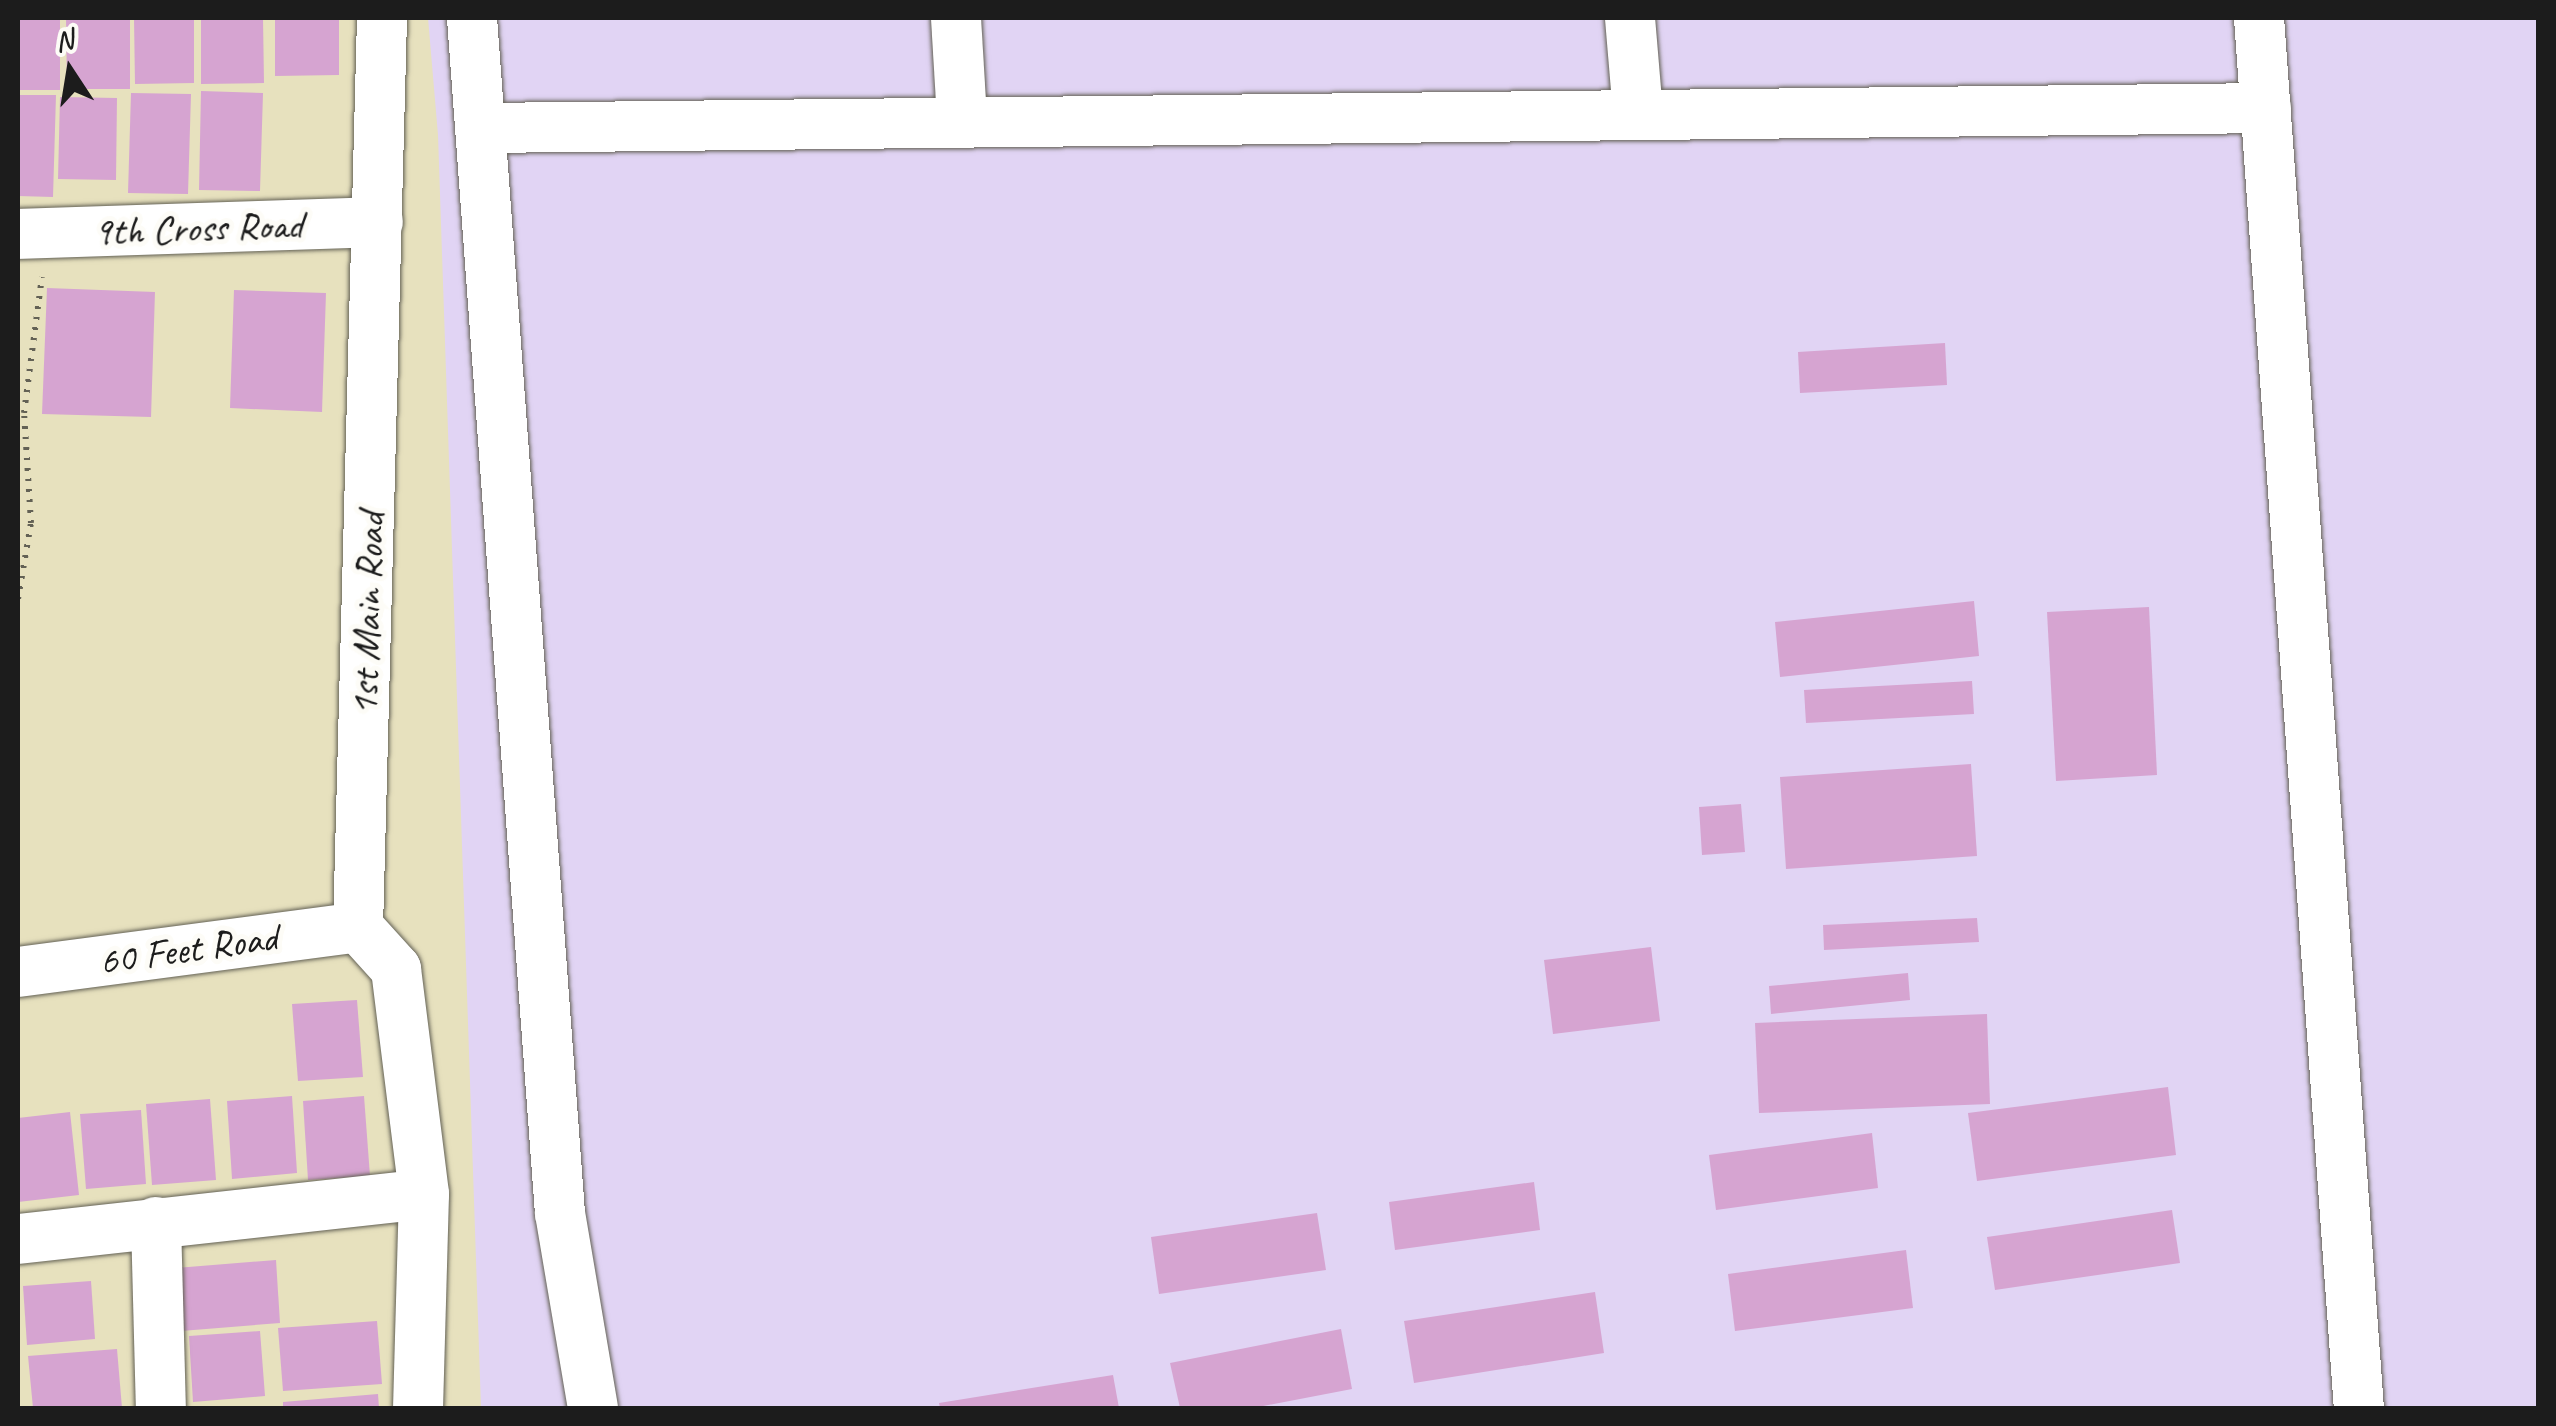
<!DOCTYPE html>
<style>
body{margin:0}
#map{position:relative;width:2556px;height:1426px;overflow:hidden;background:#e7e1be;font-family:Caveat,sans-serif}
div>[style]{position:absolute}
.built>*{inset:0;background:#e1d4f4}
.building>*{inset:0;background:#d6a4d1}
.path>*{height:6px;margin-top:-3px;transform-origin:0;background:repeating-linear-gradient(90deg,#636155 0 2.5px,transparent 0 10.5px)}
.roads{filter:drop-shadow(0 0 2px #636155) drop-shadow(0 0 2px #636155)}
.minor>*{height:50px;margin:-25px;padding:0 25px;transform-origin:25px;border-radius:25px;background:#fff}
span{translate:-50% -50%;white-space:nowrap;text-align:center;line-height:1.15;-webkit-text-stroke:10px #fdfcf7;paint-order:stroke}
.street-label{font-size:40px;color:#1c1c1c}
.frame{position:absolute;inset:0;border:20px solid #1c1c1c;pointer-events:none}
.north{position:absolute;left:20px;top:20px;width:100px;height:100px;-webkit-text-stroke:8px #fdfcf7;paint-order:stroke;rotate:348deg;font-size:28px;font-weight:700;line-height:40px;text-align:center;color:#1c1c1c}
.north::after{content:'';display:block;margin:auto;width:35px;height:45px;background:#1c1c1c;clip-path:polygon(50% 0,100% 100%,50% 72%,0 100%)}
</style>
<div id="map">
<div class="built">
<div style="clip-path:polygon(428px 18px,2538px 18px,2538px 1408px,481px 1408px,438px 135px)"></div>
</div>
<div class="building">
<div style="clip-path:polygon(18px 18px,60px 18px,60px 90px,18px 90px)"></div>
<div style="clip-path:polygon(66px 18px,130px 18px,130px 89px,67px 89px)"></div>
<div style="clip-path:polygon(134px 18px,194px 18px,194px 83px,135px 84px)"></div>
<div style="clip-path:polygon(201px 18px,263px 18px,264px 83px,201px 84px)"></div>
<div style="clip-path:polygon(275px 18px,339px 18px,339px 75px,275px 76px)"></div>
<div style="clip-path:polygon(201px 91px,263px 93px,260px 191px,199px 190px)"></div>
<div style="clip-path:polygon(131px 93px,191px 94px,188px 194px,128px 193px)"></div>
<div style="clip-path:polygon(18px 95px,56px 95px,53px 197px,18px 196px)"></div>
<div style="clip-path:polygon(60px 97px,117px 98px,116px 180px,58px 179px)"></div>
<div style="clip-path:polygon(47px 288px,155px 292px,151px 417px,42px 414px)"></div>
<div style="clip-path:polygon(234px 290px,326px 293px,322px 412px,230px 408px)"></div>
<div style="clip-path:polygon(1945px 343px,1947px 385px,1800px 393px,1798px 352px)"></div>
<div style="clip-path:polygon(1974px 601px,1979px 656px,1780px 677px,1775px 622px)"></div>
<div style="clip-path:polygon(2149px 607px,2157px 775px,2056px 781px,2047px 612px)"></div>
<div style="clip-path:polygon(1972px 681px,1974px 714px,1806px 723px,1804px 690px)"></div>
<div style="clip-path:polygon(1971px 764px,1977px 856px,1786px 869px,1780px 777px)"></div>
<div style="clip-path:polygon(1741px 804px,1745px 852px,1702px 855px,1699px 807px)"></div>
<div style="clip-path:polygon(1977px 918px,1979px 942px,1824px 950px,1823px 925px)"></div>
<div style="clip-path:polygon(1651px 947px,1660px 1021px,1553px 1034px,1544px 960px)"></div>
<div style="clip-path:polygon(1908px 973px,1910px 1000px,1771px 1014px,1769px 986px)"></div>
<div style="clip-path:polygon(357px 1000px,363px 1077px,298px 1081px,292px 1004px)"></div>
<div style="clip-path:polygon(1987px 1014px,1990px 1104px,1759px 1113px,1755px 1023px)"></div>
<div style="clip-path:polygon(2168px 1087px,2176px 1155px,1977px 1181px,1968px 1113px)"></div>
<div style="clip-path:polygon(292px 1096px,297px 1173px,232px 1179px,227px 1101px)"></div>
<div style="clip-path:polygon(364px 1096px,370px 1176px,308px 1180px,303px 1101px)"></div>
<div style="clip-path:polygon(210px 1099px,216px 1180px,152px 1185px,146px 1104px)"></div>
<div style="clip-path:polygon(141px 1110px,146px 1184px,86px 1189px,80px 1114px)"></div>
<div style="clip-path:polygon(70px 1112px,79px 1195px,18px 1202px,18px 1118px)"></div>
<div style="clip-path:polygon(1872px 1133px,1878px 1188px,1716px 1210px,1709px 1155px)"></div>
<div style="clip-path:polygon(1534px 1182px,1540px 1230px,1395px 1250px,1389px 1202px)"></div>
<div style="clip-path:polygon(2172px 1210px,2180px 1263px,1995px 1290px,1987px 1237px)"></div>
<div style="clip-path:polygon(1317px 1213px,1326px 1270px,1159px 1294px,1151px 1237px)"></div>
<div style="clip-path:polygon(1906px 1250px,1913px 1308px,1735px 1331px,1728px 1274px)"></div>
<div style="clip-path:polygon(276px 1260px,280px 1323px,181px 1331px,176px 1268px)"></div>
<div style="clip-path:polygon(91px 1281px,95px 1339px,27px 1345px,23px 1286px)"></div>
<div style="clip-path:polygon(1595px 1292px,1604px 1353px,1414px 1383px,1404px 1321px)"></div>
<div style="clip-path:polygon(377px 1321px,382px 1384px,283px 1391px,278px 1328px)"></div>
<div style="clip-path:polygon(1341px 1329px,1352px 1389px,1253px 1408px,1180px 1408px,1170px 1363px)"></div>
<div style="clip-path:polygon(260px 1331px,265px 1396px,193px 1402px,189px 1336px)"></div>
<div style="clip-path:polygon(117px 1349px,122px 1408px,33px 1408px,28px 1356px)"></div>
<div style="clip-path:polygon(1113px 1375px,1119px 1408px,940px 1408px,939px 1403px)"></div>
<div style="clip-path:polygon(378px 1394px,379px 1408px,283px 1408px,283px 1402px)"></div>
</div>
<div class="path">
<div style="left:18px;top:599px;width:77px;rotate:-80.3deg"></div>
<div style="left:31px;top:523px;width:110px;rotate:-93.6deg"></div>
<div style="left:24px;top:413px;width:137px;rotate:-82.5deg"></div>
</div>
<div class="roads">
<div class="minor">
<div style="left:382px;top:18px;width:909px;rotate:91.51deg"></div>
<div style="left:358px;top:927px;width:57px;rotate:47.9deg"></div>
<div style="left:396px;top:969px;width:227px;rotate:82.9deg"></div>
<div style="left:424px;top:1194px;width:214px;rotate:91.6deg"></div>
<div style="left:472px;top:18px;width:1198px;rotate:85.79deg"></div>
<div style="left:560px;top:1213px;width:198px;rotate:80.4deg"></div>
<div style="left:956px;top:18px;width:101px;rotate:86.6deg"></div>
<div style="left:1630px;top:18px;width:96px;rotate:85.2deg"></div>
<div style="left:2259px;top:18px;width:1394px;rotate:85.89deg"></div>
<div style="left:482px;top:128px;width:1784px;rotate:-0.64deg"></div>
<div style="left:18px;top:234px;width:360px;rotate:-1.9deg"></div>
<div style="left:18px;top:972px;width:343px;rotate:-7.5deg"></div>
<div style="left:156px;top:1222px;width:186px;rotate:88.5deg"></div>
<div style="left:18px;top:1239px;width:408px;rotate:-6.3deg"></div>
</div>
</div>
<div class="street-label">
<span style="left:198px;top:228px;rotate:-2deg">9th Cross Road</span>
<span style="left:367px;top:614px;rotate:-88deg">1st Main Road</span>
<span style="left:188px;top:949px;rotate:-8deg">60 Feet Road</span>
</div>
<div class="frame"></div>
<div class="north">N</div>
</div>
